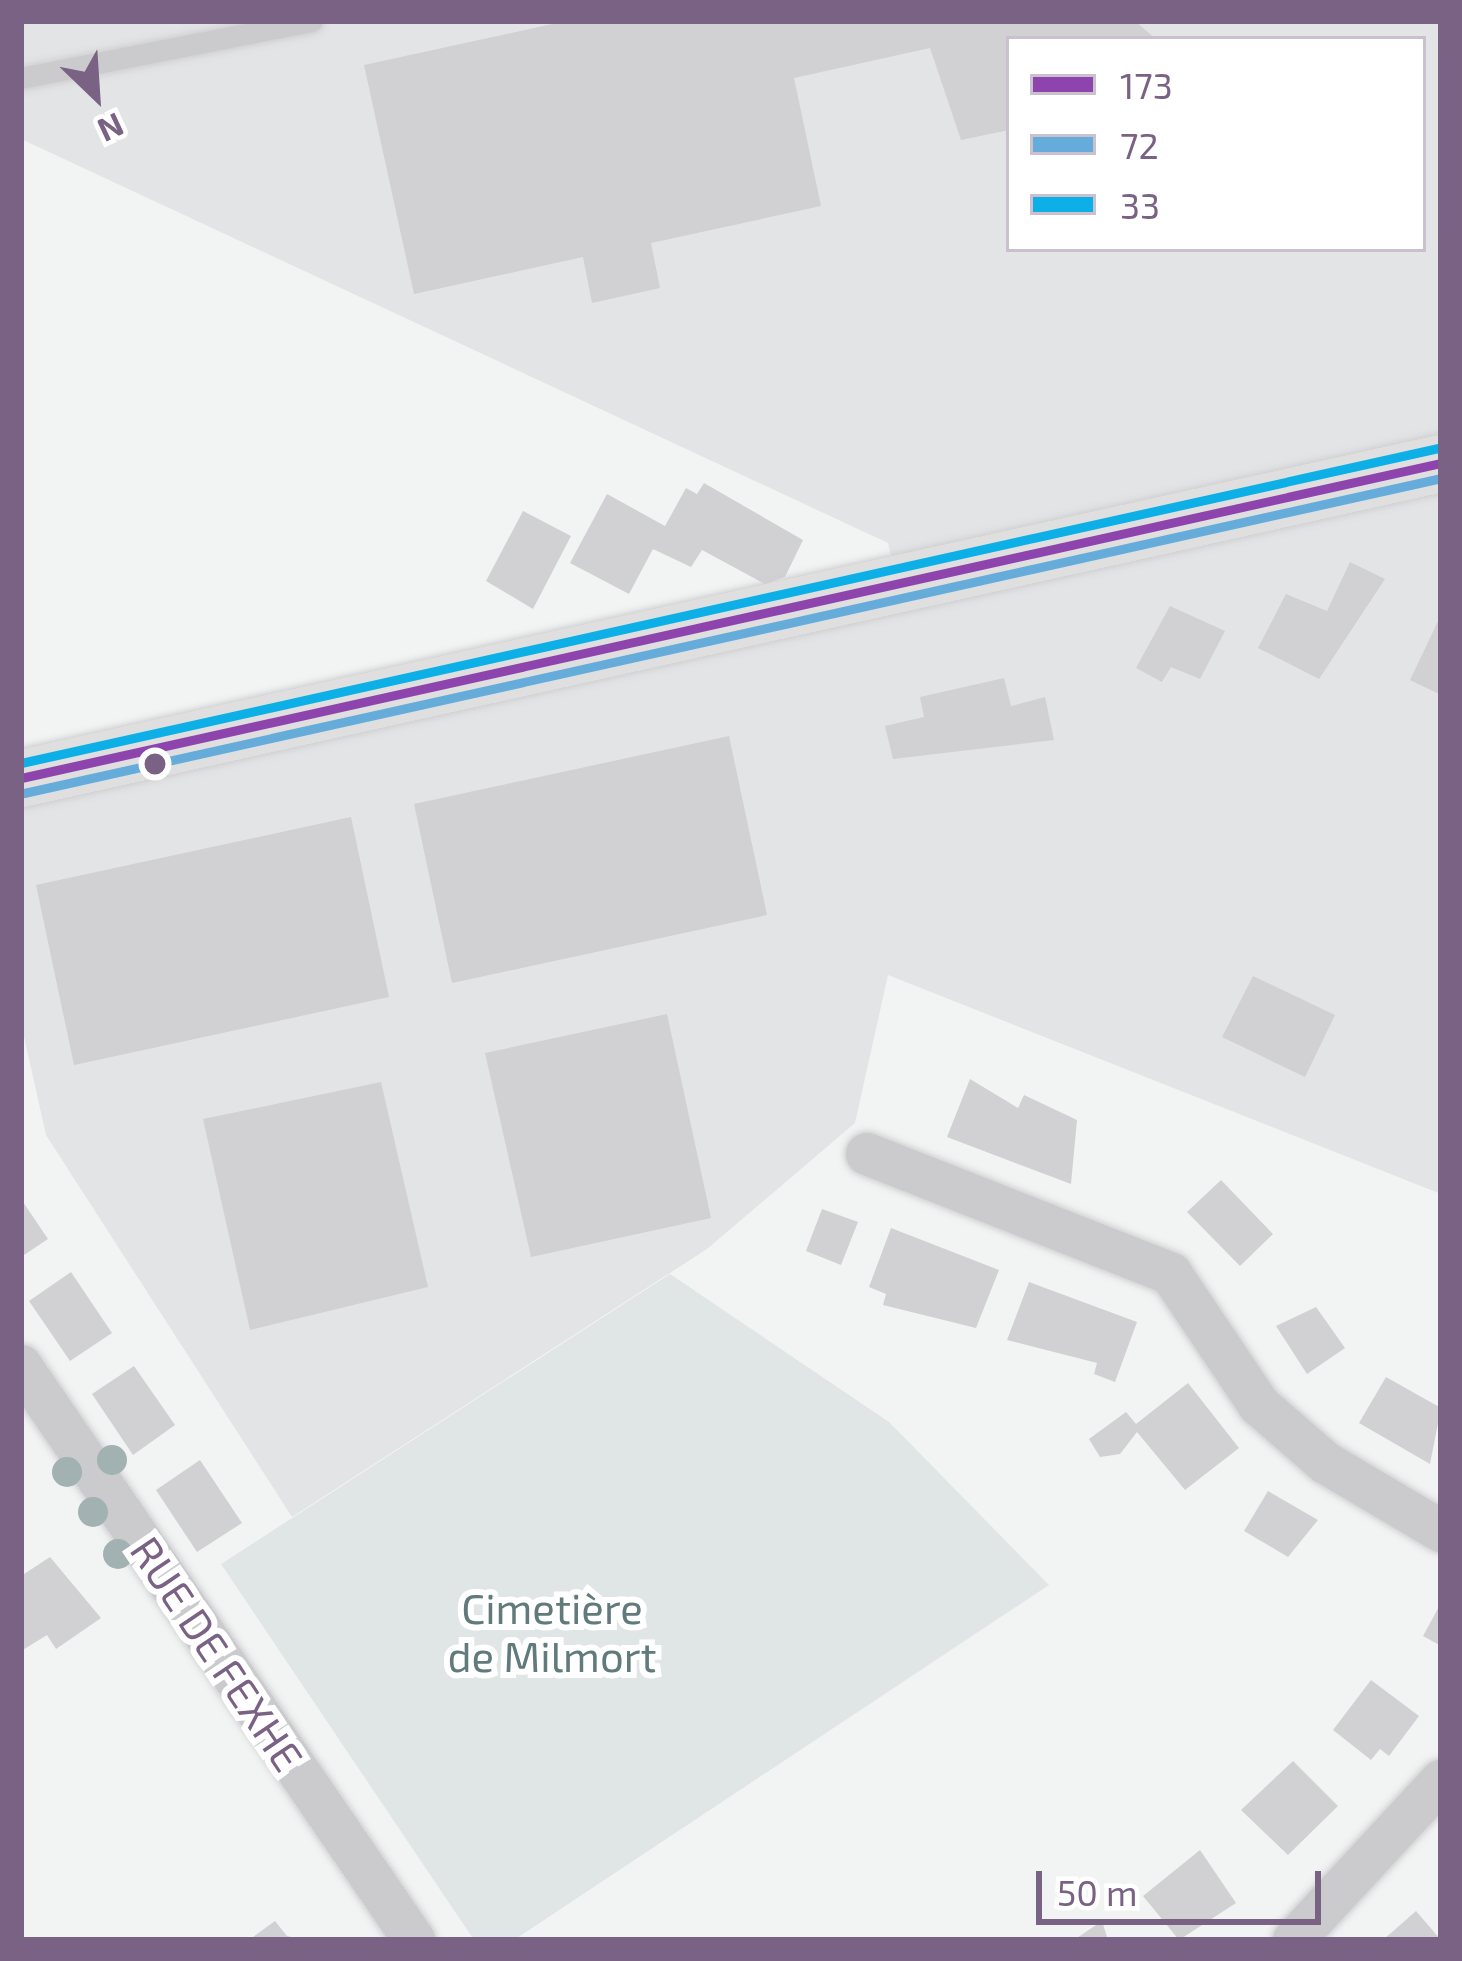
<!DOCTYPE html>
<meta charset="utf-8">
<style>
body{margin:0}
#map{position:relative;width:1462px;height:1961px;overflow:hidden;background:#f2f4f3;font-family:"Exo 2",sans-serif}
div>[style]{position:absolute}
.built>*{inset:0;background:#e3e4e5}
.green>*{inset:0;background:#dfe6e5}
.building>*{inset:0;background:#d1d0d3}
.roads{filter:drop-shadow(0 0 3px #d0cfd2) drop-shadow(0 0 3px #d0cfd2)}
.lane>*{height:21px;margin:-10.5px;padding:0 10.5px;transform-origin:10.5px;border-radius:10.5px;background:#cbcacc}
.street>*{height:42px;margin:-21px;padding:0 21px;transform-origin:21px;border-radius:21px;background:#cbcacc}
.secondary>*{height:57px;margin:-28.5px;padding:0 28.5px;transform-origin:28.5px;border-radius:28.5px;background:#dfdfdf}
.bus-1>*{height:9px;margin:-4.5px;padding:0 4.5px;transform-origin:4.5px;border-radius:4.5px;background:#8e44ad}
.bus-2>*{height:9px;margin:-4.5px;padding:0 4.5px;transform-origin:4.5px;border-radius:4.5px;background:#66acda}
.bus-3>*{height:9px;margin:-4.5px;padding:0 4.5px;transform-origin:4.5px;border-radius:4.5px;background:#0cb0e7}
.trees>*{width:30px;height:30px;margin:-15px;border-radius:50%;background:#a2b1b1}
.dots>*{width:33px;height:33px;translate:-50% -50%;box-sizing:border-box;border:6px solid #fff;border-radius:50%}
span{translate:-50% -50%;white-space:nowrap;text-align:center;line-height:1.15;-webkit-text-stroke:12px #fff;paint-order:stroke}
.park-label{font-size:42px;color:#617a7b}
.street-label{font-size:42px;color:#7a6284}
.frame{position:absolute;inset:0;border:24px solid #7a6284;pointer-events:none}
.legend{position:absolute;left:1006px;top:36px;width:420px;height:216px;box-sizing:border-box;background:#fff;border:3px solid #cac0ce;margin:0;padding:15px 21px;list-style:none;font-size:36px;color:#7a6284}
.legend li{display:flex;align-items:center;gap:24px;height:60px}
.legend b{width:60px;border:3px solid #cac0ce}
.north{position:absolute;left:36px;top:36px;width:120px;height:120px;-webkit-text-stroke:9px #fff;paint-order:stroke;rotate:155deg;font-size:33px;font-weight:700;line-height:48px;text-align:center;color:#7a6284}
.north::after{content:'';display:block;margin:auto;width:42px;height:54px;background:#7a6284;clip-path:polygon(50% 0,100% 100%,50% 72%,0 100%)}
.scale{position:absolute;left:1036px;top:1871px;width:285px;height:54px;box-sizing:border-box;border:6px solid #7a6284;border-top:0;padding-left:15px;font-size:36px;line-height:42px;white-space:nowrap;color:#7a6284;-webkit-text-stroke:9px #fff;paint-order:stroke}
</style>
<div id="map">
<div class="built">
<div style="clip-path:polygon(evenodd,21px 21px,1441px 21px,1441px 1194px,888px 975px,855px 1123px,707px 1249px,292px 1517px,46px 1135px,21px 1023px,21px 801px,903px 608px,888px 543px,21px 139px,21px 21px,1009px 39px,1423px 39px,1423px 249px,1009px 249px,1009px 39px)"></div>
</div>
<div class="green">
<div style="clip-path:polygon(670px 1274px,889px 1422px,1049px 1585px,514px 1940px,474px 1940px,221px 1564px)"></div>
</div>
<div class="building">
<div style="clip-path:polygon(566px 21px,1135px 21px,1156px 39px,1009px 39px,1009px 130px,961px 140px,930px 48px,794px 78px,821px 206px,651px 243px,660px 288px,592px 303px,583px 257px,414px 294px,364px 65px)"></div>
<div style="clip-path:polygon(704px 483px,803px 540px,785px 577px,765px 584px,702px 550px,691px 567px,653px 549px,629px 594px,570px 563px,607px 494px,665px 526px,686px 488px,697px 494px)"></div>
<div style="clip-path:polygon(523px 511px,571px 536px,533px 609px,486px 581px)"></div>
<div style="clip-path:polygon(1350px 562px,1385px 579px,1319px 679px,1258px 648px,1286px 594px,1327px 611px)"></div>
<div style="clip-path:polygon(1170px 606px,1225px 631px,1200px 679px,1171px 667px,1162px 682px,1136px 668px)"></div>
<div style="clip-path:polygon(1441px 615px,1441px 695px,1410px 680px)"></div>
<div style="clip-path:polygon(1004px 678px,1011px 706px,1045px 697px,1054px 740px,893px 759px,885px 726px,924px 717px,920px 697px)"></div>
<div style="clip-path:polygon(729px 736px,767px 915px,452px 983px,414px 804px)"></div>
<div style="clip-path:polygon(351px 817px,389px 997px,74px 1065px,36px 885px)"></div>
<div style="clip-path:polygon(1253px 976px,1335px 1015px,1305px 1077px,1222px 1037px)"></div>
<div style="clip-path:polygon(667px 1014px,711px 1218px,531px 1257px,485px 1053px)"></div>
<div style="clip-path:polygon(970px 1079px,1018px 1108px,1024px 1095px,1077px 1120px,1071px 1184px,947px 1137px)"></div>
<div style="clip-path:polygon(381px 1082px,428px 1287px,250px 1330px,203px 1119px)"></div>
<div style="clip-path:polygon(1221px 1180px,1273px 1234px,1240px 1266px,1187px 1212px)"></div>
<div style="clip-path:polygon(21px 1199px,48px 1239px,21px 1257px)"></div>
<div style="clip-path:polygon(822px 1209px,858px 1222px,841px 1265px,806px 1251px)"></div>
<div style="clip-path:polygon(891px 1228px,999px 1270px,976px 1328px,883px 1305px,886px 1294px,869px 1287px)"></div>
<div style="clip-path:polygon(71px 1272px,112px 1333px,70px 1361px,29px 1301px)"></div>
<div style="clip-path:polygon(1029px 1282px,1137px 1322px,1115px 1382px,1094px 1374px,1097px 1363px,1007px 1340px)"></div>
<div style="clip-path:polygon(1316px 1307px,1345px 1348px,1307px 1374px,1276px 1326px)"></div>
<div style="clip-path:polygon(134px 1366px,175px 1425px,133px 1455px,92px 1394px)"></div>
<div style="clip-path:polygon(1386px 1377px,1441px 1408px,1430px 1464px,1359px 1423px)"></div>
<div style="clip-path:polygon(1188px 1383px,1239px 1448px,1185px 1490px,1137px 1432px,1120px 1454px,1100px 1457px,1089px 1439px,1126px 1412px,1136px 1424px)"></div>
<div style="clip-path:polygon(200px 1460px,242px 1523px,197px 1552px,156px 1490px)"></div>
<div style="clip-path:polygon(1268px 1491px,1318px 1520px,1288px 1557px,1244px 1531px)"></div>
<div style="clip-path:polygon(50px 1557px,101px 1618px,56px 1649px,47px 1635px,21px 1651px,21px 1576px)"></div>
<div style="clip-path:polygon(1441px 1603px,1441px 1646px,1423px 1636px)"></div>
<div style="clip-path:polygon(1371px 1680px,1419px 1716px,1389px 1756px,1380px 1749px,1371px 1760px,1333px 1730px)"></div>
<div style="clip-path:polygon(1293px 1761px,1338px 1806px,1288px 1855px,1241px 1810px)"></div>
<div style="clip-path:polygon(1200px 1850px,1236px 1903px,1179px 1940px,1143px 1896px)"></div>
<div style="clip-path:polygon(1416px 1911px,1441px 1940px,1383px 1940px)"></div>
<div style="clip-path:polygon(275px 1921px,287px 1936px,304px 1940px,249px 1940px)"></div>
<div style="clip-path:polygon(1102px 1921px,1108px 1940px,1074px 1940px)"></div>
</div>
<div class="roads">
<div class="lane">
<div style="left:21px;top:78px;width:296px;rotate:-11.1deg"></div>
</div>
<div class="street">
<div style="left:867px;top:1154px;width:327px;rotate:21.5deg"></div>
<div style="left:1171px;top:1274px;width:158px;rotate:56.1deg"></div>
<div style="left:1259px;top:1405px;width:89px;rotate:40.9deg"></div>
<div style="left:1326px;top:1463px;width:134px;rotate:30.6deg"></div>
<div style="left:21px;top:1366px;width:696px;rotate:55.6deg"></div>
<div style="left:1294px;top:1940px;width:217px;rotate:-47.2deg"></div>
</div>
<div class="secondary">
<div style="left:21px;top:778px;width:1455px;rotate:-12.51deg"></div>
</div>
</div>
<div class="bus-1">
<div style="left:21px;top:778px;width:1455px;rotate:-12.51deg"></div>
</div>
<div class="bus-2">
<div style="left:24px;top:793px;width:1452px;rotate:-12.53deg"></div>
</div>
<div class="bus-3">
<div style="left:21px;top:763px;width:1452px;rotate:-12.53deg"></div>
</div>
<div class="trees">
<div style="left:112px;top:1460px"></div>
<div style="left:67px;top:1472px"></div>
<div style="left:93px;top:1512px"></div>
<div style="left:118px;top:1554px"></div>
</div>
<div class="dots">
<div style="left:155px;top:764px;background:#7a6284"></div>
</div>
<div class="park-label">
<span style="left:552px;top:1631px">Cimetière<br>de Milmort</span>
</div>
<div class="street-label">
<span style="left:218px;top:1653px;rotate:56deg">RUE DE FEXHE</span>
</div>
<div class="frame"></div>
<ul class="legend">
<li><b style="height:15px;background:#8e44ad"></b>173</li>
<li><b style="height:15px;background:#66acda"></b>72</li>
<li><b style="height:15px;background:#0cb0e7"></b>33</li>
</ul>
<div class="north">N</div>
<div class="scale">50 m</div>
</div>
